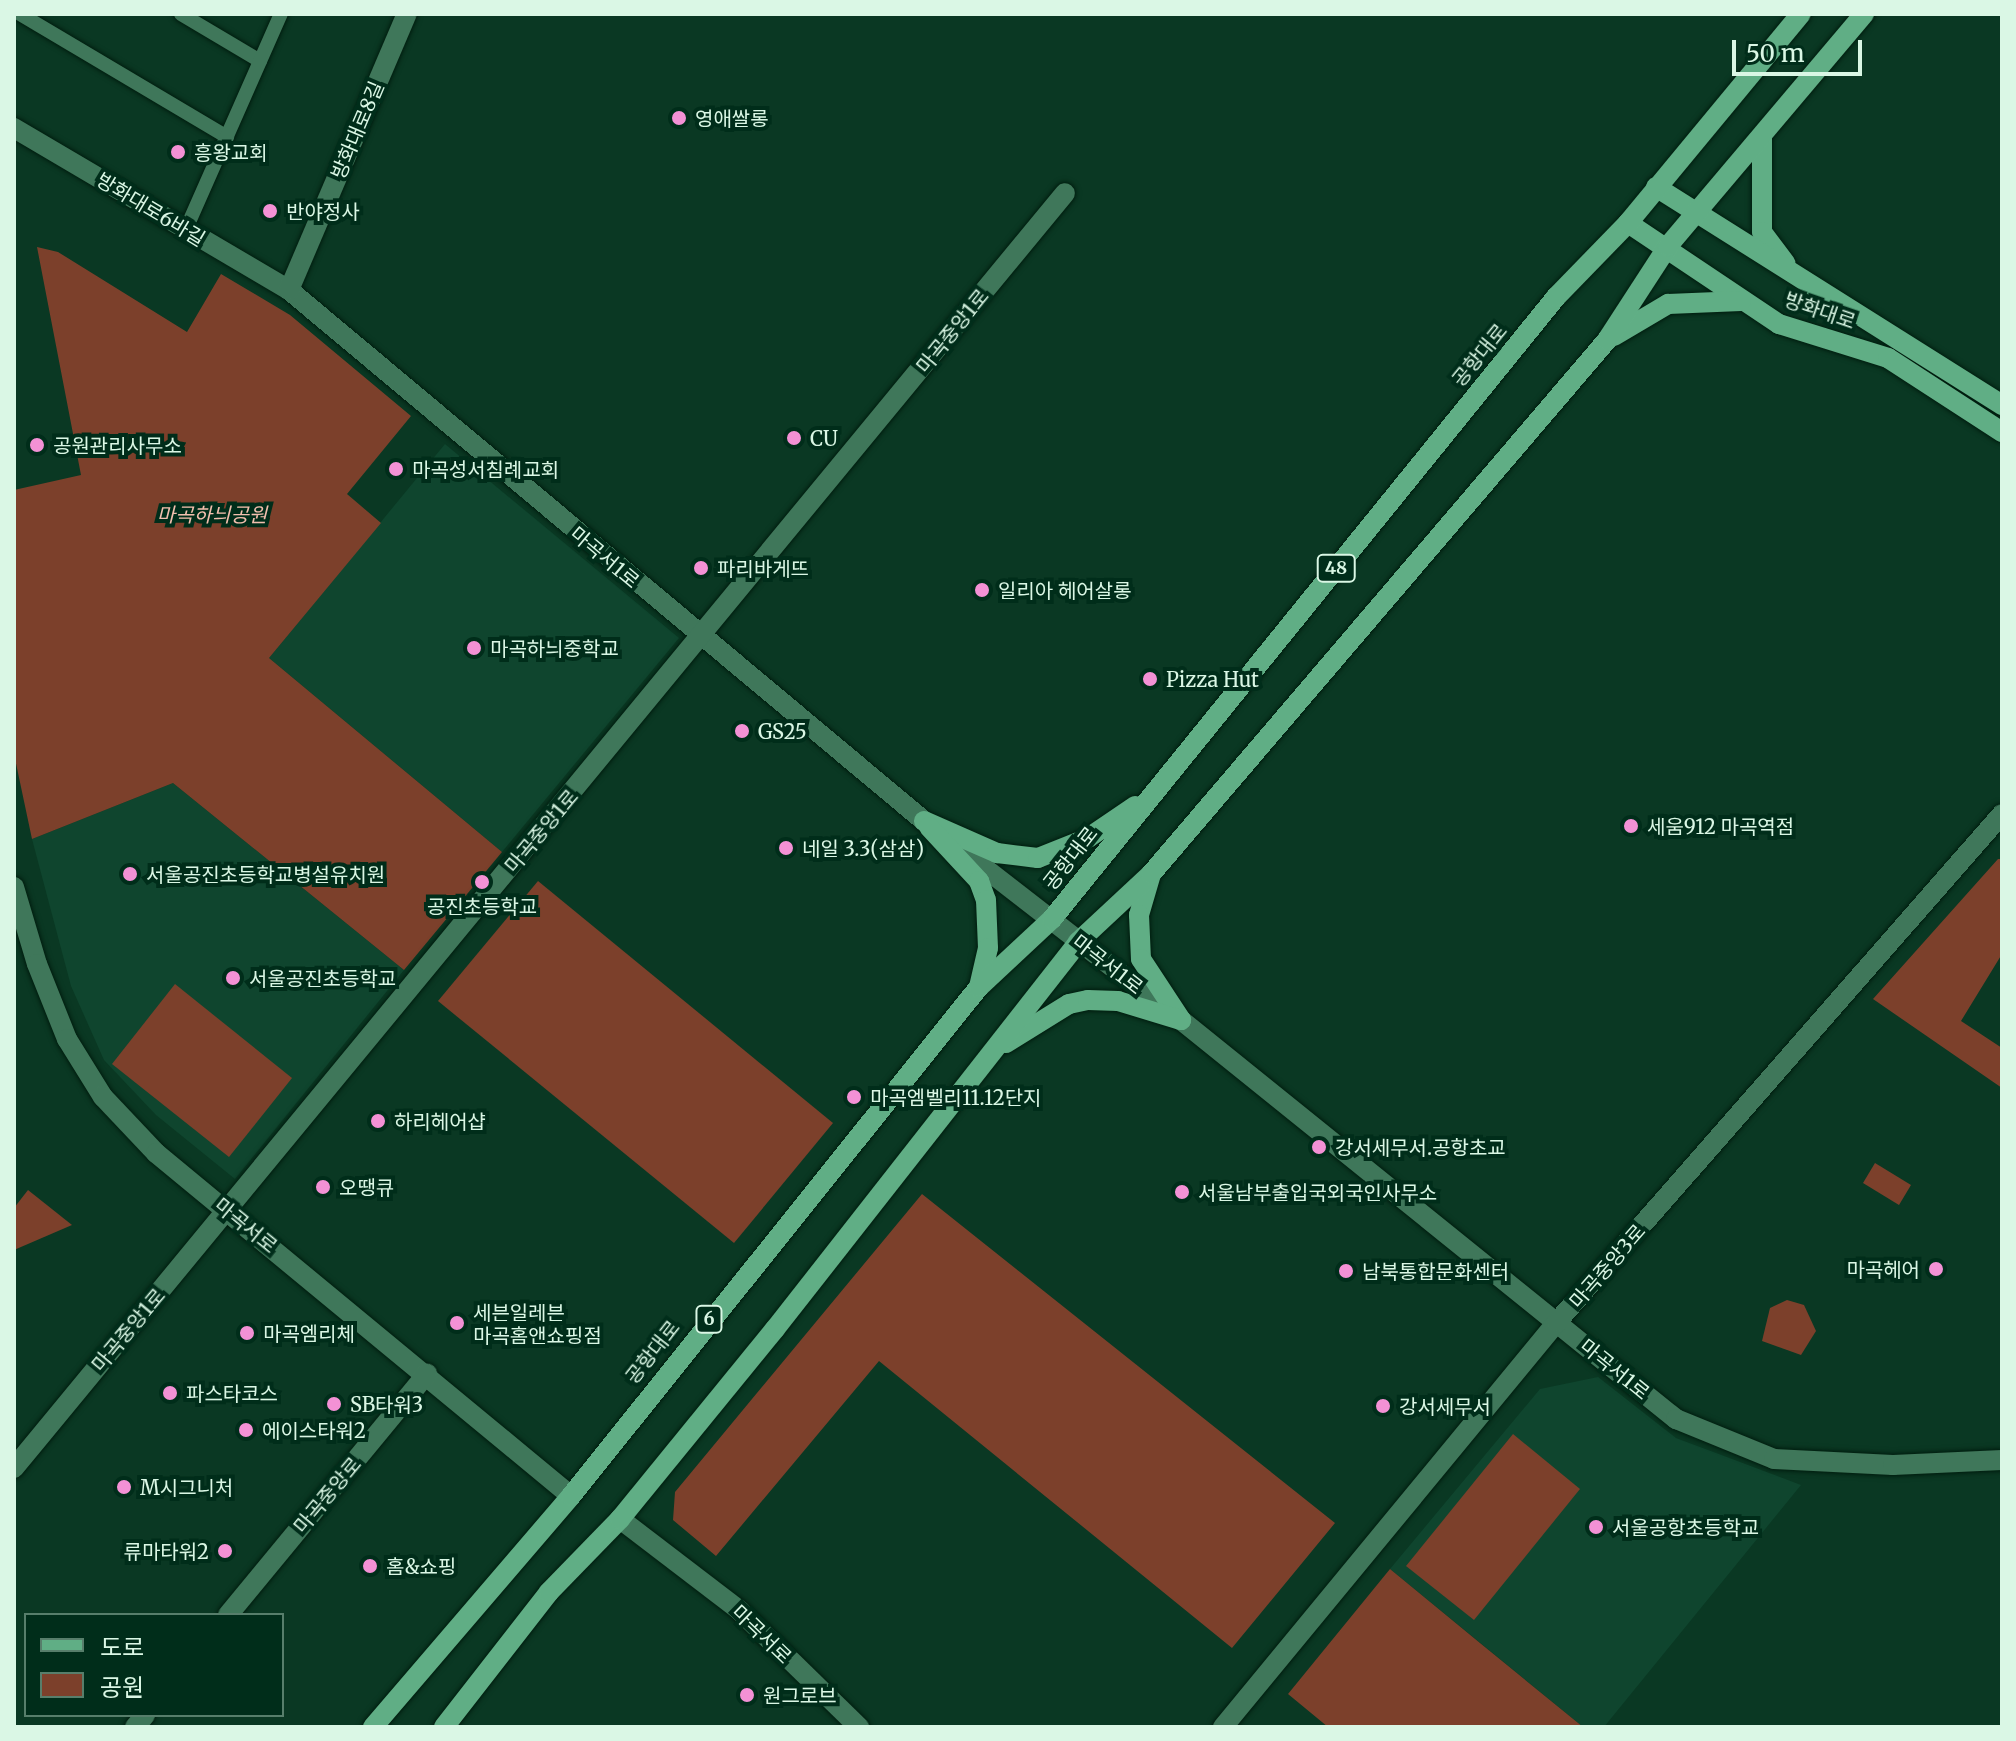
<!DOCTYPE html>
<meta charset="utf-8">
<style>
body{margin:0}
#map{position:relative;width:2016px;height:1741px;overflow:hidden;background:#0a3823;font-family:Merriweather,"Noto Sans KR",serif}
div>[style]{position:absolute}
.built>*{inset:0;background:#0f452e}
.green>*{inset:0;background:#7c402b}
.roads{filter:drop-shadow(0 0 2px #001d0f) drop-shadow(0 0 2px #001d0f)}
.street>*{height:14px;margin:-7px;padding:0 7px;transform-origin:7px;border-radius:7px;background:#3f775a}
.secondary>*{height:20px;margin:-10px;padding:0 10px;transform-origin:10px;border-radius:10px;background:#3f775a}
.primary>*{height:20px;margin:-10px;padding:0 10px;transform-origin:10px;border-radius:10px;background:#60ae85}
.dots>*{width:22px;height:22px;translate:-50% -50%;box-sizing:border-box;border:4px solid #002d1a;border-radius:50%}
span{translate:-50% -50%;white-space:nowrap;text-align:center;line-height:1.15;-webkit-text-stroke:8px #002d1a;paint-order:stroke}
.shield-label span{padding:2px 6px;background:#002d1a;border:2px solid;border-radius:6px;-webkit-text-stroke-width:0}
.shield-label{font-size:18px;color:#daf7e5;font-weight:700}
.poi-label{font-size:20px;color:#daf7e5}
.left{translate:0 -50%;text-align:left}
.right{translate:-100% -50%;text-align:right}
.street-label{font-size:20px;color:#daf7e5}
.park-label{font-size:20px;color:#f1bfae;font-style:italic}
.frame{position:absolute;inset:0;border:16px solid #daf7e5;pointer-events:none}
.legend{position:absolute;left:24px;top:1613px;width:260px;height:104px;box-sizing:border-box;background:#002d1a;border:2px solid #577e6b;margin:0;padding:10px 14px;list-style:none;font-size:24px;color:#daf7e5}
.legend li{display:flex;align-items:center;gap:16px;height:40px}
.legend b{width:40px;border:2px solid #577e6b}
.scale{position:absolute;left:1732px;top:40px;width:130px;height:36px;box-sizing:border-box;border:4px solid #daf7e5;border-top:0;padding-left:10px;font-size:24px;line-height:28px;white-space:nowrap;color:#daf7e5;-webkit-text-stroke:6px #002d1a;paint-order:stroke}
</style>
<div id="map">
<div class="built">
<div style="clip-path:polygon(445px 444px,679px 638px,502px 852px,269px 658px)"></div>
<div style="clip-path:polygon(173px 783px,404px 970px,235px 1179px,156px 1115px,104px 1060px,71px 986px,32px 839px)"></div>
<div style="clip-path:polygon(1598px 1377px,1676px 1438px,1801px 1485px,1604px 1727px,1583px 1727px,1390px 1569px,1540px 1389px)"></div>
</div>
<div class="green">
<div style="clip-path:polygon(37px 247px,58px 252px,187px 332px,221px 274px,290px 315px,411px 416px,347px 494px,381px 523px,269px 658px,502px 852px,404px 970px,173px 783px,32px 839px,14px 754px,14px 490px,81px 475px)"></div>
<div style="clip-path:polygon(1998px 859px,2002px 859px,2002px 954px,1961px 1021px,2002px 1048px,2002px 1088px,1873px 999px)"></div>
<div style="clip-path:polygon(538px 881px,833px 1123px,734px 1243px,438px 1001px)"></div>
<div style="clip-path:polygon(175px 984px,292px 1078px,229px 1157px,112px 1064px)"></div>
<div style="clip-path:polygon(1875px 1163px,1911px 1185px,1899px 1205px,1863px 1183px)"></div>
<div style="clip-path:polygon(28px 1190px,72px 1225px,14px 1250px,14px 1208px)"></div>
<div style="clip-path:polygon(922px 1194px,1335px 1523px,1232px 1648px,879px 1361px,716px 1556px,673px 1520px,675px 1492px)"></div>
<div style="clip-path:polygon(1787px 1300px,1804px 1305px,1816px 1331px,1801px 1355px,1762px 1341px,1770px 1308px)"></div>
<div style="clip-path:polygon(1513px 1434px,1580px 1489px,1474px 1620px,1406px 1566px)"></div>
<div style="clip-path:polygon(1390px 1569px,1480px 1643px,1583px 1727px,1328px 1727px,1288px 1694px)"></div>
</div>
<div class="roads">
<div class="street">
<div style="left:20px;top:14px;width:241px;rotate:30.7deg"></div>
<div style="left:181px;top:14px;width:92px;rotate:30.7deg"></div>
<div style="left:186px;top:229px;width:235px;rotate:-66.2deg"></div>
</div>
<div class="secondary">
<div style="left:14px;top:128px;width:319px;rotate:30.5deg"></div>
<div style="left:289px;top:290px;width:828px;rotate:39.9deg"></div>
<div style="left:924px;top:821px;width:325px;rotate:37.8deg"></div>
<div style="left:1181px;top:1020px;width:636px;rotate:38.87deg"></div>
<div style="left:1676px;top:1419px;width:106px;rotate:22.2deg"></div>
<div style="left:1774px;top:1459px;width:119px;rotate:2.9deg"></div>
<div style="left:1893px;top:1465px;width:109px;rotate:-2.6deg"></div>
<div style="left:289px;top:290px;width:300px;rotate:-66.9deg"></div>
<div style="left:14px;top:887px;width:80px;rotate:73.4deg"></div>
<div style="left:37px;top:964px;width:81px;rotate:68.2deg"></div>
<div style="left:67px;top:1039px;width:68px;rotate:58.2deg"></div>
<div style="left:103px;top:1097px;width:77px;rotate:46.6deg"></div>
<div style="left:156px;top:1153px;width:538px;rotate:39.57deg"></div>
<div style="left:14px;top:1468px;width:1652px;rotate:-50.5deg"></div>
<div style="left:620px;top:1519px;width:150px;rotate:37.4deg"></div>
<div style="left:739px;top:1610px;width:168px;rotate:44.3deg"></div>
<div style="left:228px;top:1615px;width:313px;rotate:-50.5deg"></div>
<div style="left:135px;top:1727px;width:16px;rotate:-50deg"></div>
<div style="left:1223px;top:1727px;width:525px;rotate:-50.49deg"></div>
<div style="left:1557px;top:1322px;width:675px;rotate:-48.78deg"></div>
</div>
<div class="primary">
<div style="left:1762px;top:136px;width:96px;rotate:90deg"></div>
<div style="left:1762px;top:232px;width:39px;rotate:53deg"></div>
<div style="left:1656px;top:187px;width:409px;rotate:32.2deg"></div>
<div style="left:1628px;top:223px;width:182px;rotate:33.8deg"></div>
<div style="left:1779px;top:324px;width:114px;rotate:17.3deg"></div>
<div style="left:1888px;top:358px;width:136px;rotate:33deg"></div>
<div style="left:1614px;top:336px;width:63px;rotate:-30.7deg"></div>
<div style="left:1668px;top:304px;width:73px;rotate:-2.4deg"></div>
<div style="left:924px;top:821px;width:80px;rotate:23.7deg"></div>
<div style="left:997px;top:853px;width:41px;rotate:7deg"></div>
<div style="left:1038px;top:858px;width:54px;rotate:-21.8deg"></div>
<div style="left:1088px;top:838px;width:57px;rotate:-34.2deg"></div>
<div style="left:929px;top:827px;width:74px;rotate:47.2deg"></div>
<div style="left:979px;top:881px;width:20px;rotate:70deg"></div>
<div style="left:986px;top:900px;width:48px;rotate:87.6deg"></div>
<div style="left:988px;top:948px;width:40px;rotate:103deg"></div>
<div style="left:1151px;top:874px;width:43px;rotate:106.3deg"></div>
<div style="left:1139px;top:915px;width:44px;rotate:87.4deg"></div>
<div style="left:1141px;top:959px;width:73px;rotate:56.7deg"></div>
<div style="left:1006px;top:1043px;width:74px;rotate:-31.8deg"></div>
<div style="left:1069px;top:1004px;width:19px;rotate:-12deg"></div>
<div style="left:1088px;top:1000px;width:30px;rotate:2deg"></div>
<div style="left:1118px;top:1001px;width:66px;rotate:16.8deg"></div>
<div style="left:373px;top:1727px;width:304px;rotate:-49.4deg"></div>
<div style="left:571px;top:1496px;width:652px;rotate:-51.29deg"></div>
<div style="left:979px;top:987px;width:100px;rotate:-43deg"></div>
<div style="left:1052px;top:919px;width:801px;rotate:-50.98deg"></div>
<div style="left:1556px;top:297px;width:103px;rotate:-45.8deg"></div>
<div style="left:1628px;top:223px;width:271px;rotate:-50.4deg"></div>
<div style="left:444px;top:1727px;width:171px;rotate:-52.1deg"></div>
<div style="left:549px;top:1592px;width:102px;rotate:-45.8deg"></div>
<div style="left:620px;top:1519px;width:245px;rotate:-50.8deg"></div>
<div style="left:775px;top:1329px;width:492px;rotate:-51.9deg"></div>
<div style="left:1078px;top:942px;width:100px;rotate:-43deg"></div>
<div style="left:1151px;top:874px;width:702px;rotate:-49.5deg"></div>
<div style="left:1607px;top:340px;width:112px;rotate:-57deg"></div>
<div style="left:1668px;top:246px;width:304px;rotate:-49.8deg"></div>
</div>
</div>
<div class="dots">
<div style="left:679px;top:118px;background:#f391d5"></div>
<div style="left:178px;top:152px;background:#f391d5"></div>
<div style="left:270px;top:211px;background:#f391d5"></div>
<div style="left:794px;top:438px;background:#f391d5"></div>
<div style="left:37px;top:445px;background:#f391d5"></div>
<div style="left:396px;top:469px;background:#f391d5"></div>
<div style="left:701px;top:568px;background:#f391d5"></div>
<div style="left:982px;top:590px;background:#f391d5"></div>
<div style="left:474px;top:648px;background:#f391d5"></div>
<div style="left:1150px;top:679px;background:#f391d5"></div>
<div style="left:742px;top:731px;background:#f391d5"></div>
<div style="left:1631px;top:826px;background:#f391d5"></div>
<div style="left:786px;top:848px;background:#f391d5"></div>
<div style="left:130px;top:874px;background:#f391d5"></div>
<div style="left:482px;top:882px;background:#f391d5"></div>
<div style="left:233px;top:978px;background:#f391d5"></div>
<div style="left:854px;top:1097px;background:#f391d5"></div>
<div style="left:378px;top:1121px;background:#f391d5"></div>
<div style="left:1319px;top:1147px;background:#f391d5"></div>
<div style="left:323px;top:1187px;background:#f391d5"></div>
<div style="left:1182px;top:1192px;background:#f391d5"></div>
<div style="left:1936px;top:1269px;background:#f391d5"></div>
<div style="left:1346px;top:1271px;background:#f391d5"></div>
<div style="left:457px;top:1323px;background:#f391d5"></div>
<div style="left:247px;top:1333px;background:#f391d5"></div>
<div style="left:170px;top:1393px;background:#f391d5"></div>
<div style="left:334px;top:1404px;background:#f391d5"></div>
<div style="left:1383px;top:1406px;background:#f391d5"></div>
<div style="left:246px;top:1430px;background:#f391d5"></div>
<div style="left:124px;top:1487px;background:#f391d5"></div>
<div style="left:1596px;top:1527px;background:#f391d5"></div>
<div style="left:225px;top:1551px;background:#f391d5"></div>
<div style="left:370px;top:1566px;background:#f391d5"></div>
<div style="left:747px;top:1695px;background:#f391d5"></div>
</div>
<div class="shield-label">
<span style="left:1336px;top:568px">48</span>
<span style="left:709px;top:1319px">6</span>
</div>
<div class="poi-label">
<span class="left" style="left:695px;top:118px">영애쌀롱</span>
<span class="left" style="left:194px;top:152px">흥왕교회</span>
<span class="left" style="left:286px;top:211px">반야정사</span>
<span class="left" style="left:810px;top:438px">CU</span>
<span class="left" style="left:53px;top:445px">공원관리사무소</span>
<span class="left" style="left:412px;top:469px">마곡성서침례교회</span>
<span class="left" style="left:717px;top:568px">파리바게뜨</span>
<span class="left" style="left:998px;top:590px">일리아 헤어살롱</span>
<span class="left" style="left:490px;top:648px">마곡하늬중학교</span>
<span class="left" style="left:1166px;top:679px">Pizza Hut</span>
<span class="left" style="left:758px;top:731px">GS25</span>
<span class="left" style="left:1647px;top:826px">세움912 마곡역점</span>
<span class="left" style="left:802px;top:848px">네일 3.3(삼삼)</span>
<span class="left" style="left:146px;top:874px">서울공진초등학교병설유치원</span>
<span style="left:482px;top:906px">공진초등학교</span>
<span class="left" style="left:249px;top:978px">서울공진초등학교</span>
<span class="left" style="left:870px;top:1097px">마곡엠벨리11.12단지</span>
<span class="left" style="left:394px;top:1121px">하리헤어샵</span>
<span class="left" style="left:1335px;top:1147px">강서세무서.공항초교</span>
<span class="left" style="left:339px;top:1187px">오땡큐</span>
<span class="left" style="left:1198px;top:1192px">서울남부출입국외국인사무소</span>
<span class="right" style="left:1920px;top:1269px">마곡헤어</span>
<span class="left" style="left:1362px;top:1271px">남북통합문화센터</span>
<span class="left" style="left:473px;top:1324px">세븐일레븐<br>마곡홈앤쇼핑점</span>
<span class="left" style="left:263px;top:1333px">마곡엠리체</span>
<span class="left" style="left:186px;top:1393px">파스타코스</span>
<span class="left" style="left:350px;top:1404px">SB타워3</span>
<span class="left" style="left:1399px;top:1406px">강서세무서</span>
<span class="left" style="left:262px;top:1430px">에이스타워2</span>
<span class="left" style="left:140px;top:1487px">M시그니처</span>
<span class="left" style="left:1612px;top:1527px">서울공항초등학교</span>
<span class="right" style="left:209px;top:1551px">류마타워2</span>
<span class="left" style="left:386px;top:1566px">홈&amp;쇼핑</span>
<span class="left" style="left:763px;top:1695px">원그로브</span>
</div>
<div class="street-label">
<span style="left:357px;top:130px;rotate:-67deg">방화대로8길</span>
<span style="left:151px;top:209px;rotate:31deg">방화대로6바길</span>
<span style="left:1820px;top:310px;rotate:19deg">방화대로</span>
<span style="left:952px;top:331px;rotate:-51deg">마곡중앙1로</span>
<span style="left:1479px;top:355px;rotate:-51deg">공항대로</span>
<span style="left:605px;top:557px;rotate:40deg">마곡서1로</span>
<span style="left:541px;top:831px;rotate:-50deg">마곡중앙1로</span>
<span style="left:1070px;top:858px;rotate:-52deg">공항대로</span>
<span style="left:1108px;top:964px;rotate:38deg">마곡서1로</span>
<span style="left:246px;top:1225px;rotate:39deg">마곡서로</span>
<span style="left:1607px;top:1266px;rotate:-49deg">마곡중앙3로</span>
<span style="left:128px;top:1330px;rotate:-50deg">마곡중앙1로</span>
<span style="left:652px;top:1352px;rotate:-52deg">공항대로</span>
<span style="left:1615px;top:1369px;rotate:39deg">마곡서1로</span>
<span style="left:327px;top:1495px;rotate:-50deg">마곡중앙로</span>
<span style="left:762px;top:1634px;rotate:44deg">마곡서로</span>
</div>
<div class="park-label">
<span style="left:212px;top:514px">마곡하늬공원</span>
</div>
<div class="frame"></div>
<ul class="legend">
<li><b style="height:10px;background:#60ae85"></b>도로</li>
<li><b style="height:22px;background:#7c402b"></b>공원</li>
</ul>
<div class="scale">50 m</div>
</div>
